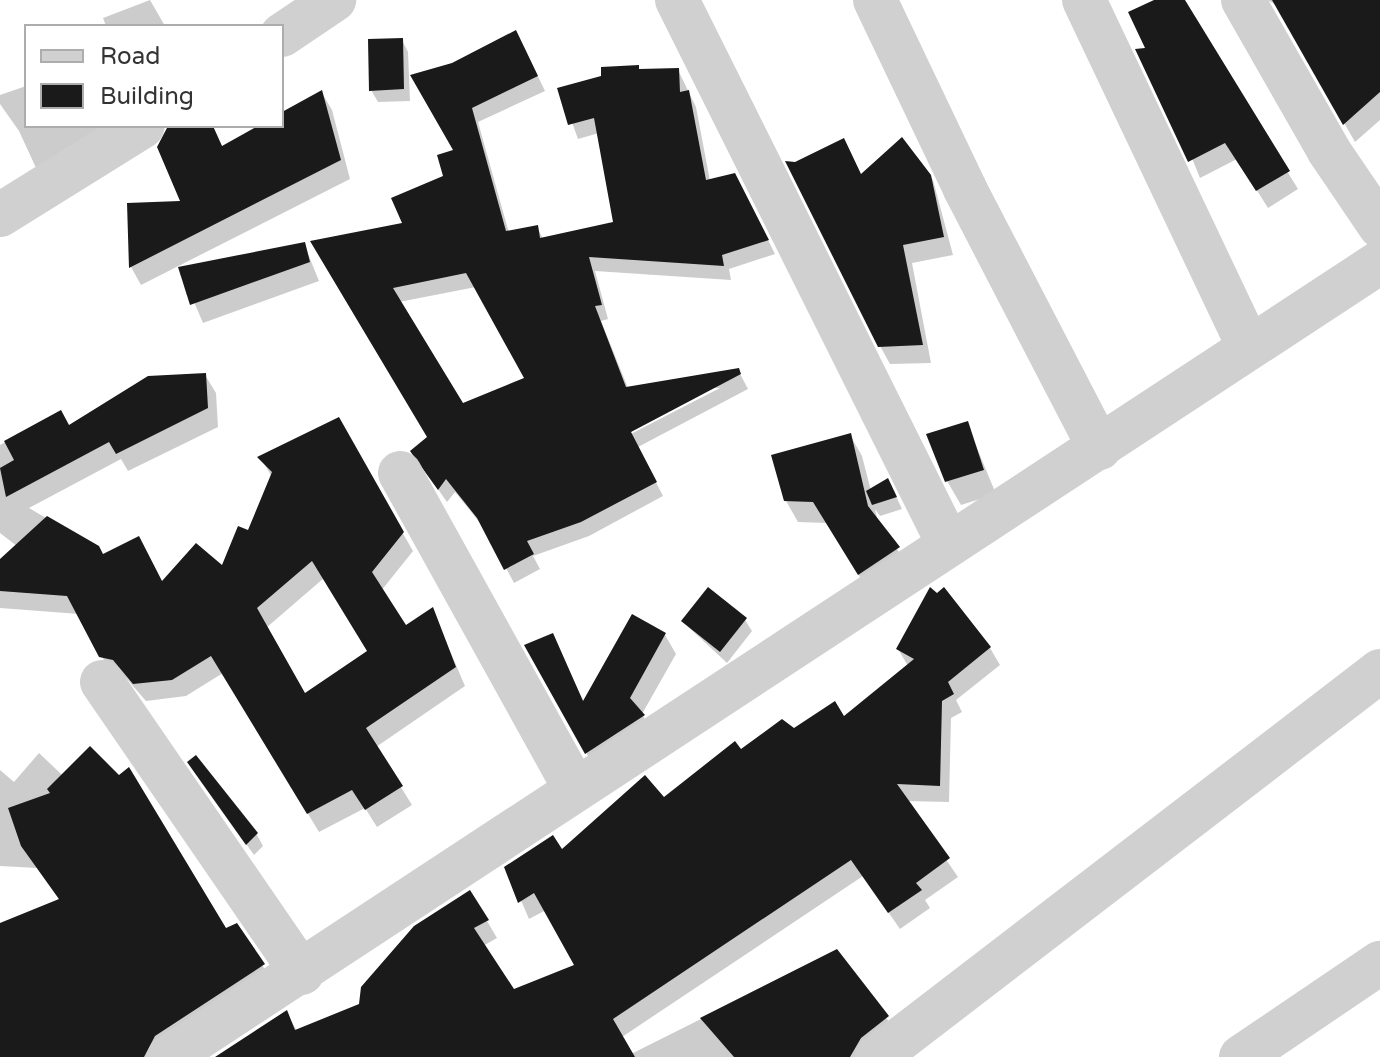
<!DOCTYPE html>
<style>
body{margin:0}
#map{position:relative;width:1380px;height:1057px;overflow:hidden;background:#fff;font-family:"Varela Round",sans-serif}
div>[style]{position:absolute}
.shadow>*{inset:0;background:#0003}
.building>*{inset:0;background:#1a1a1a}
.minor>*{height:44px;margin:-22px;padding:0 22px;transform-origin:22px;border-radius:22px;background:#d0d0d0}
span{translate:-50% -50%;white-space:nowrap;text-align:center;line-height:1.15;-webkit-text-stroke:8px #fff;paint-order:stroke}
.legend{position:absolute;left:24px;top:24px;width:260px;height:104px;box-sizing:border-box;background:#fff;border:2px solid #adadad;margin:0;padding:10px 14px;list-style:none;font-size:24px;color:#333}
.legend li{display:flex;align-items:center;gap:16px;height:40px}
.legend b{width:40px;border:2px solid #adadad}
</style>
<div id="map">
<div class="shadow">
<div style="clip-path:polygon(150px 0,165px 26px,106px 26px,103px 18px)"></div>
<div style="clip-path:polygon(1159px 0,1182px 0,1298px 189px,1268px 208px,1237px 159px,1200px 178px,1148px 50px)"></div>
<div style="clip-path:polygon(1267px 0,1380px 0,1380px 120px,1355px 142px,1277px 5px)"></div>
<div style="clip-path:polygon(402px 40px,408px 52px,410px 101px,378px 102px,371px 90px)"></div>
<div style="clip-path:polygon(evenodd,524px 47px,545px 91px,478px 122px,509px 233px,537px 227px,543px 239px,615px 223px,599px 133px,578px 139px,560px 89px,678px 70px,696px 107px,710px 181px,743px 190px,775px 254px,729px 269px,731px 280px,595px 271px,608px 319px,601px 321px,628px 388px,738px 370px,748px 389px,638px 447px,663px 496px,589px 536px,533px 556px,540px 569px,514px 583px,485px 529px,455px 492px,447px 502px,421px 465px,429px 438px,313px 242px,405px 224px,446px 177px,456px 151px,413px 76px,524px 47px,476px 287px,527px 379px,462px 405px,399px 302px,476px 287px,524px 47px,711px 388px,720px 388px,623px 438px,622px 435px,711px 388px)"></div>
<div style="clip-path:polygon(26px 86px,26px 126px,123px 126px,43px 183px,19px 131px,0 104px,0 95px)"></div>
<div style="clip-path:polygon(322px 93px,332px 110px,350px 179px,141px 285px,131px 267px,129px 205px,183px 202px,167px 126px,211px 126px,223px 148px,262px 126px,282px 126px,282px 115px)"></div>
<div style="clip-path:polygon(902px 139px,933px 180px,953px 255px,912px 263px,931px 363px,890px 364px,880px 346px,862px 176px)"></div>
<div style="clip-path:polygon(304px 244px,319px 281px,203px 323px,180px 269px)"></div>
<div style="clip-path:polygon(evenodd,205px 375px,216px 393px,218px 427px,128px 471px,121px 459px,29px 508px,97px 548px,102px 556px,163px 584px,223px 569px,249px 533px,272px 477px,260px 457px,338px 420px,413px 551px,381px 591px,405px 628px,432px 609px,465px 686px,376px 747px,412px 805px,377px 827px,365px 808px,319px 832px,223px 673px,186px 696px,146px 701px,126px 678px,112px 675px,79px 614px,0 608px,0 564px,26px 553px,0 533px,0 445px,60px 413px,69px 428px,205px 375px,324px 578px,369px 652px,304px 695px,266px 628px,324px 578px)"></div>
<div style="clip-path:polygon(967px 424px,996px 494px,961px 505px,947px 481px)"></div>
<div style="clip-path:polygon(850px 435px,862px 456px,871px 491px,894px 492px,902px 509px,880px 516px,875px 509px,878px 522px,911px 569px,871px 595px,827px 523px,798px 522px,786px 501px)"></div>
<div style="clip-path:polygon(745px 620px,752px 631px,727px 663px,683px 622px)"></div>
<div style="clip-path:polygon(552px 635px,584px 702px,665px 635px,676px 654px,642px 714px,654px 734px,597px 772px,527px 646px)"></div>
<div style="clip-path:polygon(990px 648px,1000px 665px,956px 700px,962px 712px,951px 718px,949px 802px,906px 801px,958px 877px,925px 900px,930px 908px,900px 929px,863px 876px,622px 1037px,631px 1054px,837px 951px,898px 1034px,869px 1057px,221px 1057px,286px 1012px,297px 1031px,360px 1005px,363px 987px,487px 921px,497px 938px,483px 946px,513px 991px,577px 966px,546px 910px,529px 919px,507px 868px,561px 852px,664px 800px,740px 751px,794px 730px,844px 719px,908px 666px,898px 649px)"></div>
<div style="clip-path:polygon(39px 753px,225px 930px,237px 926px,273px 982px,162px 1057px,0 1057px,0 925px,60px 901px,37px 868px,0 866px,0 770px,14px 782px)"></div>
<div style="clip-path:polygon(196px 758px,257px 835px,263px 846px,254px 855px,197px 774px)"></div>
</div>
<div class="building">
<div style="clip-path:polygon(1154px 0,1185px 0,1290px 171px,1256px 191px,1225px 143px,1188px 162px,1135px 49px,1145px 48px,1128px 12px)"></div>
<div style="clip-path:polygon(1272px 0,1380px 0,1380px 92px,1343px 125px)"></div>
<div style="clip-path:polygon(evenodd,516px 30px,538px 76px,472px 108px,506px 231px,538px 225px,540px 238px,613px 222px,594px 118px,568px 125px,557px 88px,601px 76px,601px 67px,639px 65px,639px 69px,679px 68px,680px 92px,689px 90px,706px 180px,735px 173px,769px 240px,722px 255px,724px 266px,589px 257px,602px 305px,595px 306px,626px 387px,739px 368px,741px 374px,631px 432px,657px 482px,581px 522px,527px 541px,534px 554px,504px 570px,477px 518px,446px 479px,438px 490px,410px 451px,427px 437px,310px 241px,402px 223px,391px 198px,443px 176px,437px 155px,453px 150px,410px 75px,452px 63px,516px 30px,466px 273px,524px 378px,463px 403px,393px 288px,466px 273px)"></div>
<div style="clip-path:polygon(403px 38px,404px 89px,369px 91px,368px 39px)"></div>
<div style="clip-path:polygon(322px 90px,341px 160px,129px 268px,127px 203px,180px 201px,157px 147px,168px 126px,213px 126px,222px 146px,258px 126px,282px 126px,282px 112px)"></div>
<div style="clip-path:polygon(902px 137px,931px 175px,944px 237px,903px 245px,923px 345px,878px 347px,785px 161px,795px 162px,844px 138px,861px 174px)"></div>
<div style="clip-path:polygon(305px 242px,310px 262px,190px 305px,178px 267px)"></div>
<div style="clip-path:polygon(206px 373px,208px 408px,116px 454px,109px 442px,6px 497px,0 468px,14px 460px,4px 441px,61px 410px,69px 425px,148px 376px)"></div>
<div style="clip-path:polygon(evenodd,339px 417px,404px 532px,372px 572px,406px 625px,433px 607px,456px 667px,366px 728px,403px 786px,365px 810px,352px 790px,307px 814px,211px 656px,172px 680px,133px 684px,113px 660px,99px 657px,67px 596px,0 591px,0 559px,47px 516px,99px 546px,103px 554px,139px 536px,162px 581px,196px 543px,222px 565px,238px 526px,248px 530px,272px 472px,257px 457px,339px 417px,312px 561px,367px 651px,305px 693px,257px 608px,312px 561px)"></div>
<div style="clip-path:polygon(968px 421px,984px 470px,945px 482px,926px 434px)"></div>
<div style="clip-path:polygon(851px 433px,868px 506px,900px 547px,858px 575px,813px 502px,784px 501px,771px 455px)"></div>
<div style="clip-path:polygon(888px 478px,897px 497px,872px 505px,866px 491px)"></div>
<div style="clip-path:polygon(708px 587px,747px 618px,720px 652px,681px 621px)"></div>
<div style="clip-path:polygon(930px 587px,937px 593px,944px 587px,991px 647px,948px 682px,954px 694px,942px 701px,940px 786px,897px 784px,950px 858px,916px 883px,922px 890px,888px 913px,851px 860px,613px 1019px,635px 1057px,215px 1057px,287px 1010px,295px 1030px,359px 1004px,361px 987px,414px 926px,470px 890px,489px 920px,474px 928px,514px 989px,574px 965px,534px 893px,518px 903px,504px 867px,553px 835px,562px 849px,645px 775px,664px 797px,735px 741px,741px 749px,782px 719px,794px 728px,835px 701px,844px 716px,914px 659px,896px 649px)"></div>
<div style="clip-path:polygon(632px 614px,666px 633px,630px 698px,645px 715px,585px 754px,524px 645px,553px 633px,583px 701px)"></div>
<div style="clip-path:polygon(90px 746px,119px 775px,129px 767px,226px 928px,237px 923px,265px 964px,155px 1036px,144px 1057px,0 1057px,0 923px,59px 899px,21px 846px,8px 808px,50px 793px,47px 789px)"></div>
<div style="clip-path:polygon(196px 755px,258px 833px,246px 845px,187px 762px)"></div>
<div style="clip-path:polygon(837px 949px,889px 1016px,861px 1038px,850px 1057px,734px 1057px,700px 1018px)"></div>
</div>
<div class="minor">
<div style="left:677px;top:0;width:609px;rotate:63.48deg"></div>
<div style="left:875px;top:0;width:209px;rotate:64.5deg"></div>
<div style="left:965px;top:189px;width:292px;rotate:62.6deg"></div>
<div style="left:1084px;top:0;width:384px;rotate:64.6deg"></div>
<div style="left:1243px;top:0;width:174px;rotate:60.3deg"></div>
<div style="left:1329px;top:151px;width:91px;rotate:55.8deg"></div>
<div style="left:282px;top:35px;width:63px;rotate:-33.9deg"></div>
<div style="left:0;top:215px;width:168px;rotate:-31.9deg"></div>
<div style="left:400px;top:473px;width:361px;rotate:61deg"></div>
<div style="left:102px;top:682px;width:353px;rotate:55.5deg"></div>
<div style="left:169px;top:1057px;width:1449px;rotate:-33.28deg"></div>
<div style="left:877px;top:1057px;width:634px;rotate:-37.5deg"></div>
<div style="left:1241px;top:1057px;width:168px;rotate:-34.1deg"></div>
</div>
<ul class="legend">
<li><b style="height:10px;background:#d0d0d0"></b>Road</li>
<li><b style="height:22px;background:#1a1a1a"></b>Building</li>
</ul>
</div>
